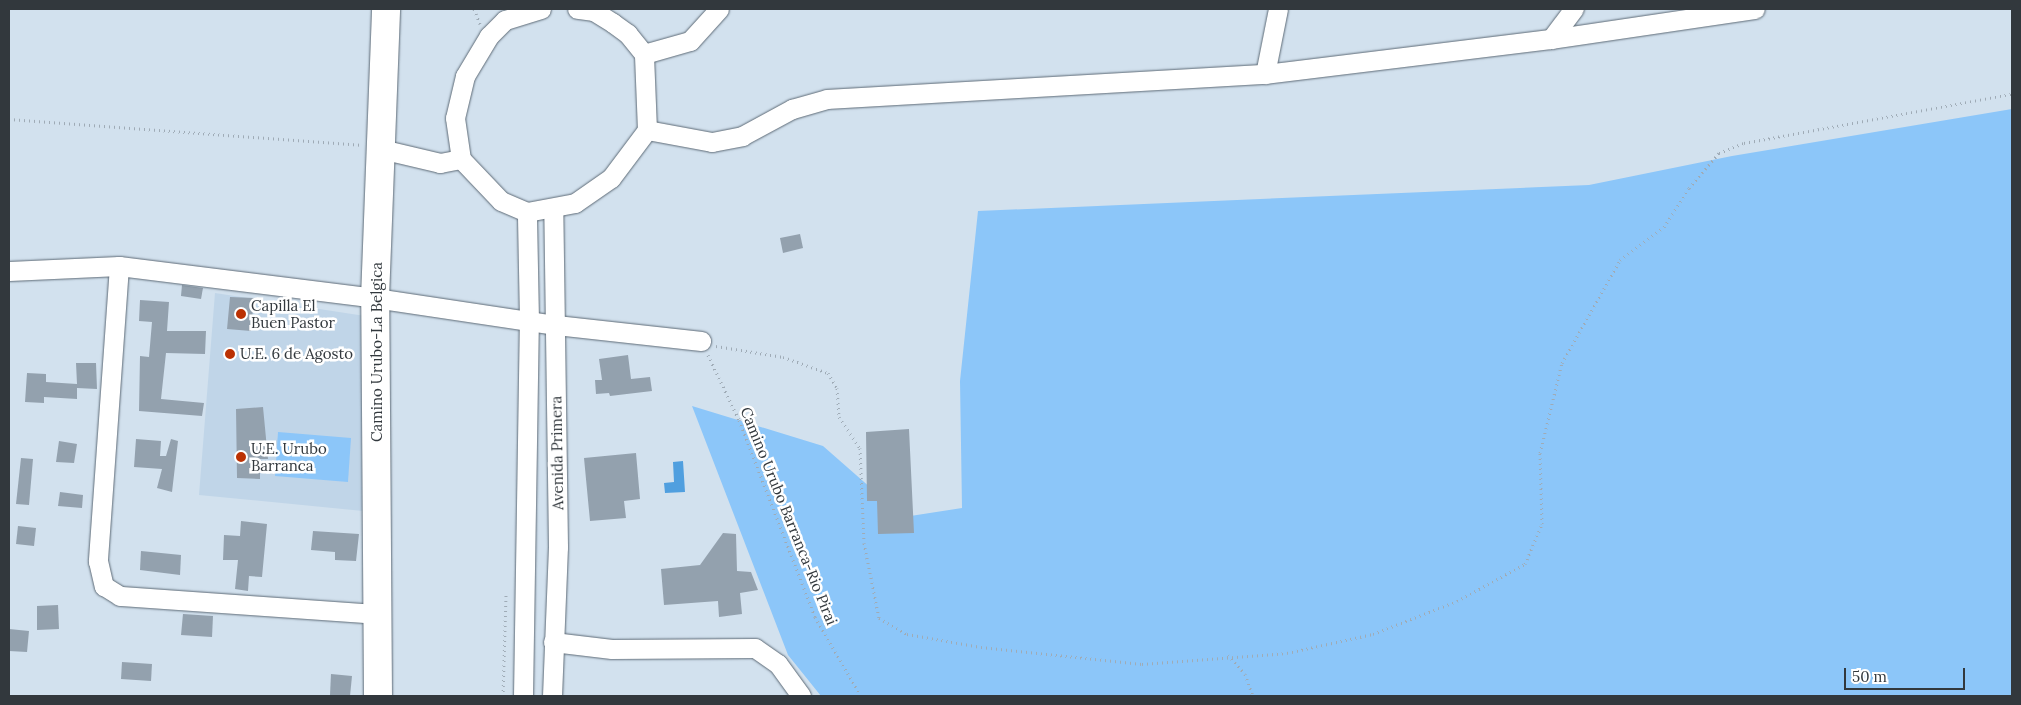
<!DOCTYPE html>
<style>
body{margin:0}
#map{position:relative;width:2021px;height:705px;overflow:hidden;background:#d2e1ee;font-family:Lora,serif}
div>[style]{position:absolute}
.built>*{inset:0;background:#c0d5e8}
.green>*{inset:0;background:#8cc6f9}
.water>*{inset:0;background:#509fdf}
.building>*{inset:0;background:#93a1ae}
.path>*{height:3px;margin-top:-1.5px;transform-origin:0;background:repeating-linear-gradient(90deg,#9fabb6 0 1px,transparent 0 5px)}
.roads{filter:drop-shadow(0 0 1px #5d6a76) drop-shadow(0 0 1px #5d6a76)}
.minor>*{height:19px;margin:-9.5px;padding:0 9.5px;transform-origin:9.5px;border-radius:9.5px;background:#fff}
.secondary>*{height:28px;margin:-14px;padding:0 14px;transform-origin:14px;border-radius:14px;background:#fff}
.dots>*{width:14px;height:14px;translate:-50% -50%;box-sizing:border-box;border:2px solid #fff;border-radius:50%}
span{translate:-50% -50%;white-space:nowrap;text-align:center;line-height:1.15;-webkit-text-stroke:5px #fff;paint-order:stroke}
.poi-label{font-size:15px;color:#32383d}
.left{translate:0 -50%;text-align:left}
.street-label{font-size:15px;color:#32383d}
.frame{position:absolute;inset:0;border:10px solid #32383d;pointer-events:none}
.scale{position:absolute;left:1844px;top:668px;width:121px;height:22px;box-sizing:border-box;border:2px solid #32383d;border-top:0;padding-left:6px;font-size:15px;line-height:18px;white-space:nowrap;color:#32383d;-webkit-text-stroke:4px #fff;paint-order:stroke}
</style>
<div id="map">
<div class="built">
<div style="clip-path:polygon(215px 293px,365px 316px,363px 511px,199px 495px)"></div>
</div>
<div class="green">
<div style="clip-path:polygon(2012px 109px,2012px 696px,821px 696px,788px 655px,692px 406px,823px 446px,904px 517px,962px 508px,960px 381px,978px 211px,1589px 185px,1732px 156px)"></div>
<div style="clip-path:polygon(278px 432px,351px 438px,348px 482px,275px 476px)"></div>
</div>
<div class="water">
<div style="clip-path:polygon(683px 461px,685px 492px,665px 493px,664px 483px,674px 482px,673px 462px)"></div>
</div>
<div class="building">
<div style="clip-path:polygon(800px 234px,803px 248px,783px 253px,780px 238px)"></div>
<div style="clip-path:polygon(182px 285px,203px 288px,201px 299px,181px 296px)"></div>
<div style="clip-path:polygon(230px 297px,254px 298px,251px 331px,227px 329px)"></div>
<div style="clip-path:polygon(140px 300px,169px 302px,167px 331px,206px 331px,205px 354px,166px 353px,161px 399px,204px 403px,202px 416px,139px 411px,140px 356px,149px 357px,152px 322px,139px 321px)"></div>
<div style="clip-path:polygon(628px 355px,631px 379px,650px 377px,652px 391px,610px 396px,609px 393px,596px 394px,595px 380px,602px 380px,599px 359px)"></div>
<div style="clip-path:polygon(76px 363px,96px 363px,97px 389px,77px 388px,77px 399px,44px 397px,44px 403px,25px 402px,27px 373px,46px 374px,46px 382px,77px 384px)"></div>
<div style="clip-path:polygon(263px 407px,268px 459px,260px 459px,260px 479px,237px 478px,236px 409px)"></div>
<div style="clip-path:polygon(909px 429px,914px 533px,878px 534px,877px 501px,867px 501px,866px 432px)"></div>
<div style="clip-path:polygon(136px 439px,161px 441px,160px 456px,166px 456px,171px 439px,178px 441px,172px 492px,157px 488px,162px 469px,134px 467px)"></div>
<div style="clip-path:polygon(59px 441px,77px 444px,74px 463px,56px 462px)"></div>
<div style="clip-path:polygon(636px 453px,640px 499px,624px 501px,626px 518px,590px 521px,584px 458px)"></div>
<div style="clip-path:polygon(21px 458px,33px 459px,29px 505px,16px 504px)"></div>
<div style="clip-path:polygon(60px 492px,83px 495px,82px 508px,58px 506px)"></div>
<div style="clip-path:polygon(241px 521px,267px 524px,262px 577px,249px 576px,248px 591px,235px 589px,238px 560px,223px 560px,224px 535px,240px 536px)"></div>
<div style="clip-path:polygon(18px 526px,36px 528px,34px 546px,16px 544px)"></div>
<div style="clip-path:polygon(313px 531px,359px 534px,356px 561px,335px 560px,335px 552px,311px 550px)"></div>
<div style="clip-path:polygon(723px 533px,736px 534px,737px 571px,751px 572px,758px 590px,740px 593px,742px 614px,719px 617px,718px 601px,664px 605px,661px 569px,700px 565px)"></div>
<div style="clip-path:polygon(141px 551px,181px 555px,180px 575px,140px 570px)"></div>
<div style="clip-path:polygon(58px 605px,59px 629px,37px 630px,37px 606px)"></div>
<div style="clip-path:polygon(183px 614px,213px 616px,212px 637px,181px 635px)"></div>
<div style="clip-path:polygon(9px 629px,29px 631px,27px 652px,9px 651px)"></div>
<div style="clip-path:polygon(122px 662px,152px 664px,151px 681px,121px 679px)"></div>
<div style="clip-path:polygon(331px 674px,352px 676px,350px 696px,330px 695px)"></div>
</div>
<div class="path">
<div style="left:474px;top:9px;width:16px;rotate:68deg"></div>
<div style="left:9px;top:119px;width:352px;rotate:4.2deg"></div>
<div style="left:716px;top:346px;width:68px;rotate:9.3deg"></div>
<div style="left:783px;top:357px;width:48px;rotate:19.6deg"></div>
<div style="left:828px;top:373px;width:17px;rotate:59deg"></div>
<div style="left:837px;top:388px;width:29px;rotate:86deg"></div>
<div style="left:839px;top:417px;width:37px;rotate:56deg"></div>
<div style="left:860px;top:448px;width:95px;rotate:87.6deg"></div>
<div style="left:864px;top:543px;width:76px;rotate:78.7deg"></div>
<div style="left:879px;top:618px;width:32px;rotate:30deg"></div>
<div style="left:907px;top:634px;width:75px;rotate:10deg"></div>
<div style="left:981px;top:647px;width:162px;rotate:6deg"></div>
<div style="left:1142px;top:664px;width:145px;rotate:-4.3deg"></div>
<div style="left:1287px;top:653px;width:88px;rotate:-12.5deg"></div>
<div style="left:1373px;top:634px;width:90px;rotate:-21.4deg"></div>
<div style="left:1457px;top:601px;width:77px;rotate:-28.6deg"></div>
<div style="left:1525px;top:564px;width:43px;rotate:-67deg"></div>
<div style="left:1542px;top:524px;width:71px;rotate:-91.6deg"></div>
<div style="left:1540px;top:453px;width:93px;rotate:-76.3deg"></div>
<div style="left:1562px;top:363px;width:118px;rotate:-60.6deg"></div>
<div style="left:1620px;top:260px;width:55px;rotate:-36.9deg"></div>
<div style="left:1664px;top:227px;width:46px;rotate:-57.3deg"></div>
<div style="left:1689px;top:188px;width:46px;rotate:-49.4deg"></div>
<div style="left:1719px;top:153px;width:27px;rotate:-22deg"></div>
<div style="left:1744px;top:143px;width:272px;rotate:-10.4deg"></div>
<div style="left:708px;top:355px;width:72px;rotate:64.5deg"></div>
<div style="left:739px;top:420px;width:211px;rotate:68.9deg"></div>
<div style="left:815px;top:617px;width:91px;rotate:59.8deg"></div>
<div style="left:1228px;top:655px;width:25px;rotate:48deg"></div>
<div style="left:1245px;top:674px;width:23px;rotate:70deg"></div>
<div style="left:503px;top:696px;width:102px;rotate:-88.3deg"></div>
</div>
<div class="roads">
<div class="minor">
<div style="left:541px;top:9px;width:38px;rotate:163deg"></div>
<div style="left:505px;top:20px;width:23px;rotate:135deg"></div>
<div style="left:489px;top:36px;width:47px;rotate:121deg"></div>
<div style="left:465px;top:76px;width:43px;rotate:103.4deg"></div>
<div style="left:455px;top:118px;width:41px;rotate:81.7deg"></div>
<div style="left:461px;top:159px;width:58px;rotate:46.4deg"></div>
<div style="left:501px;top:201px;width:28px;rotate:23deg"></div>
<div style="left:527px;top:212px;width:49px;rotate:-10.6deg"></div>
<div style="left:575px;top:203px;width:44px;rotate:-34.8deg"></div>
<div style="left:611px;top:178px;width:60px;rotate:-53.1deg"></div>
<div style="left:647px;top:130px;width:76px;rotate:-92.3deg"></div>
<div style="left:644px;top:54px;width:26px;rotate:-129deg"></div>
<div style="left:628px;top:34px;width:19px;rotate:-144deg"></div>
<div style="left:613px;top:23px;width:22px;rotate:-148deg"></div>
<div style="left:594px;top:11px;width:17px;rotate:-173deg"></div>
<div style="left:1551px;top:39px;width:38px;rotate:-53deg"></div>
<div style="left:644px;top:54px;width:48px;rotate:-15.8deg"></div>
<div style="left:690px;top:41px;width:43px;rotate:-47.8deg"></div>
<div style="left:1265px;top:74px;width:66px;rotate:-78.7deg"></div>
<div style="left:647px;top:130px;width:66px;rotate:10.5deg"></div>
<div style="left:712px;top:142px;width:31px;rotate:-11deg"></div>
<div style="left:742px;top:136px;width:57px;rotate:-28.4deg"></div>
<div style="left:792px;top:109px;width:36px;rotate:-16deg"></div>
<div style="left:827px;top:99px;width:439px;rotate:-3.3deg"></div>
<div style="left:1265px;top:74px;width:288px;rotate:-7deg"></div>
<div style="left:1551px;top:39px;width:206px;rotate:-8.4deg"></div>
<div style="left:381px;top:149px;width:61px;rotate:13.3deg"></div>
<div style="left:440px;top:163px;width:21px;rotate:-11deg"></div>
<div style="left:119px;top:266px;width:296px;rotate:94.1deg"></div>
<div style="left:98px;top:561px;width:26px;rotate:77deg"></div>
<div style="left:104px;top:586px;width:19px;rotate:32deg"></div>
<div style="left:120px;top:596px;width:261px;rotate:4deg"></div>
<div style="left:9px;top:271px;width:110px;rotate:-2.6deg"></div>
<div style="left:119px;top:266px;width:258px;rotate:7.1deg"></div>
<div style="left:375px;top:298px;width:183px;rotate:8.5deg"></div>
<div style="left:556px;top:325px;width:146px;rotate:6.3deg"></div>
<div style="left:553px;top:642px;width:59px;rotate:6.8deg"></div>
<div style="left:612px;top:649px;width:143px;rotate:-0.4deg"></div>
<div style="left:755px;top:648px;width:28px;rotate:35deg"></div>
<div style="left:778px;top:664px;width:39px;rotate:54deg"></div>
<div style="left:523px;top:696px;width:375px;rotate:-89.1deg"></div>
<div style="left:529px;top:321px;width:109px;rotate:-91.1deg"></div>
<div style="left:552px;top:696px;width:149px;rotate:-87.7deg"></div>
<div style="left:558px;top:547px;width:338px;rotate:-90.8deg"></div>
</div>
<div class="secondary">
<div style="left:378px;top:696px;width:398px;rotate:-90.4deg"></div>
<div style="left:375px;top:298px;width:289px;rotate:-87.8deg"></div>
</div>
</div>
<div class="dots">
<div style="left:241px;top:314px;background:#bb3103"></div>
<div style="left:230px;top:354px;background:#bb3103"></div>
<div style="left:241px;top:457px;background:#bb3103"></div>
</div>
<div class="poi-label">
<span class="left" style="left:251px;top:314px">Capilla El<br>Buen Pastor</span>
<span class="left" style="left:240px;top:354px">U.E. 6 de Agosto</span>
<span class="left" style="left:251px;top:457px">U.E. Urubo<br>Barranca</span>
</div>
<div class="street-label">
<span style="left:377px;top:352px;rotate:-90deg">Camino Urubo-La Belgica</span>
<span style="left:557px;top:453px;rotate:-91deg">Avenida Primera</span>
<span style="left:789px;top:516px;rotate:68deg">Camino Urubo Barranca-Rio Pirai</span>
</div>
<div class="frame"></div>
<div class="scale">50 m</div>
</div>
